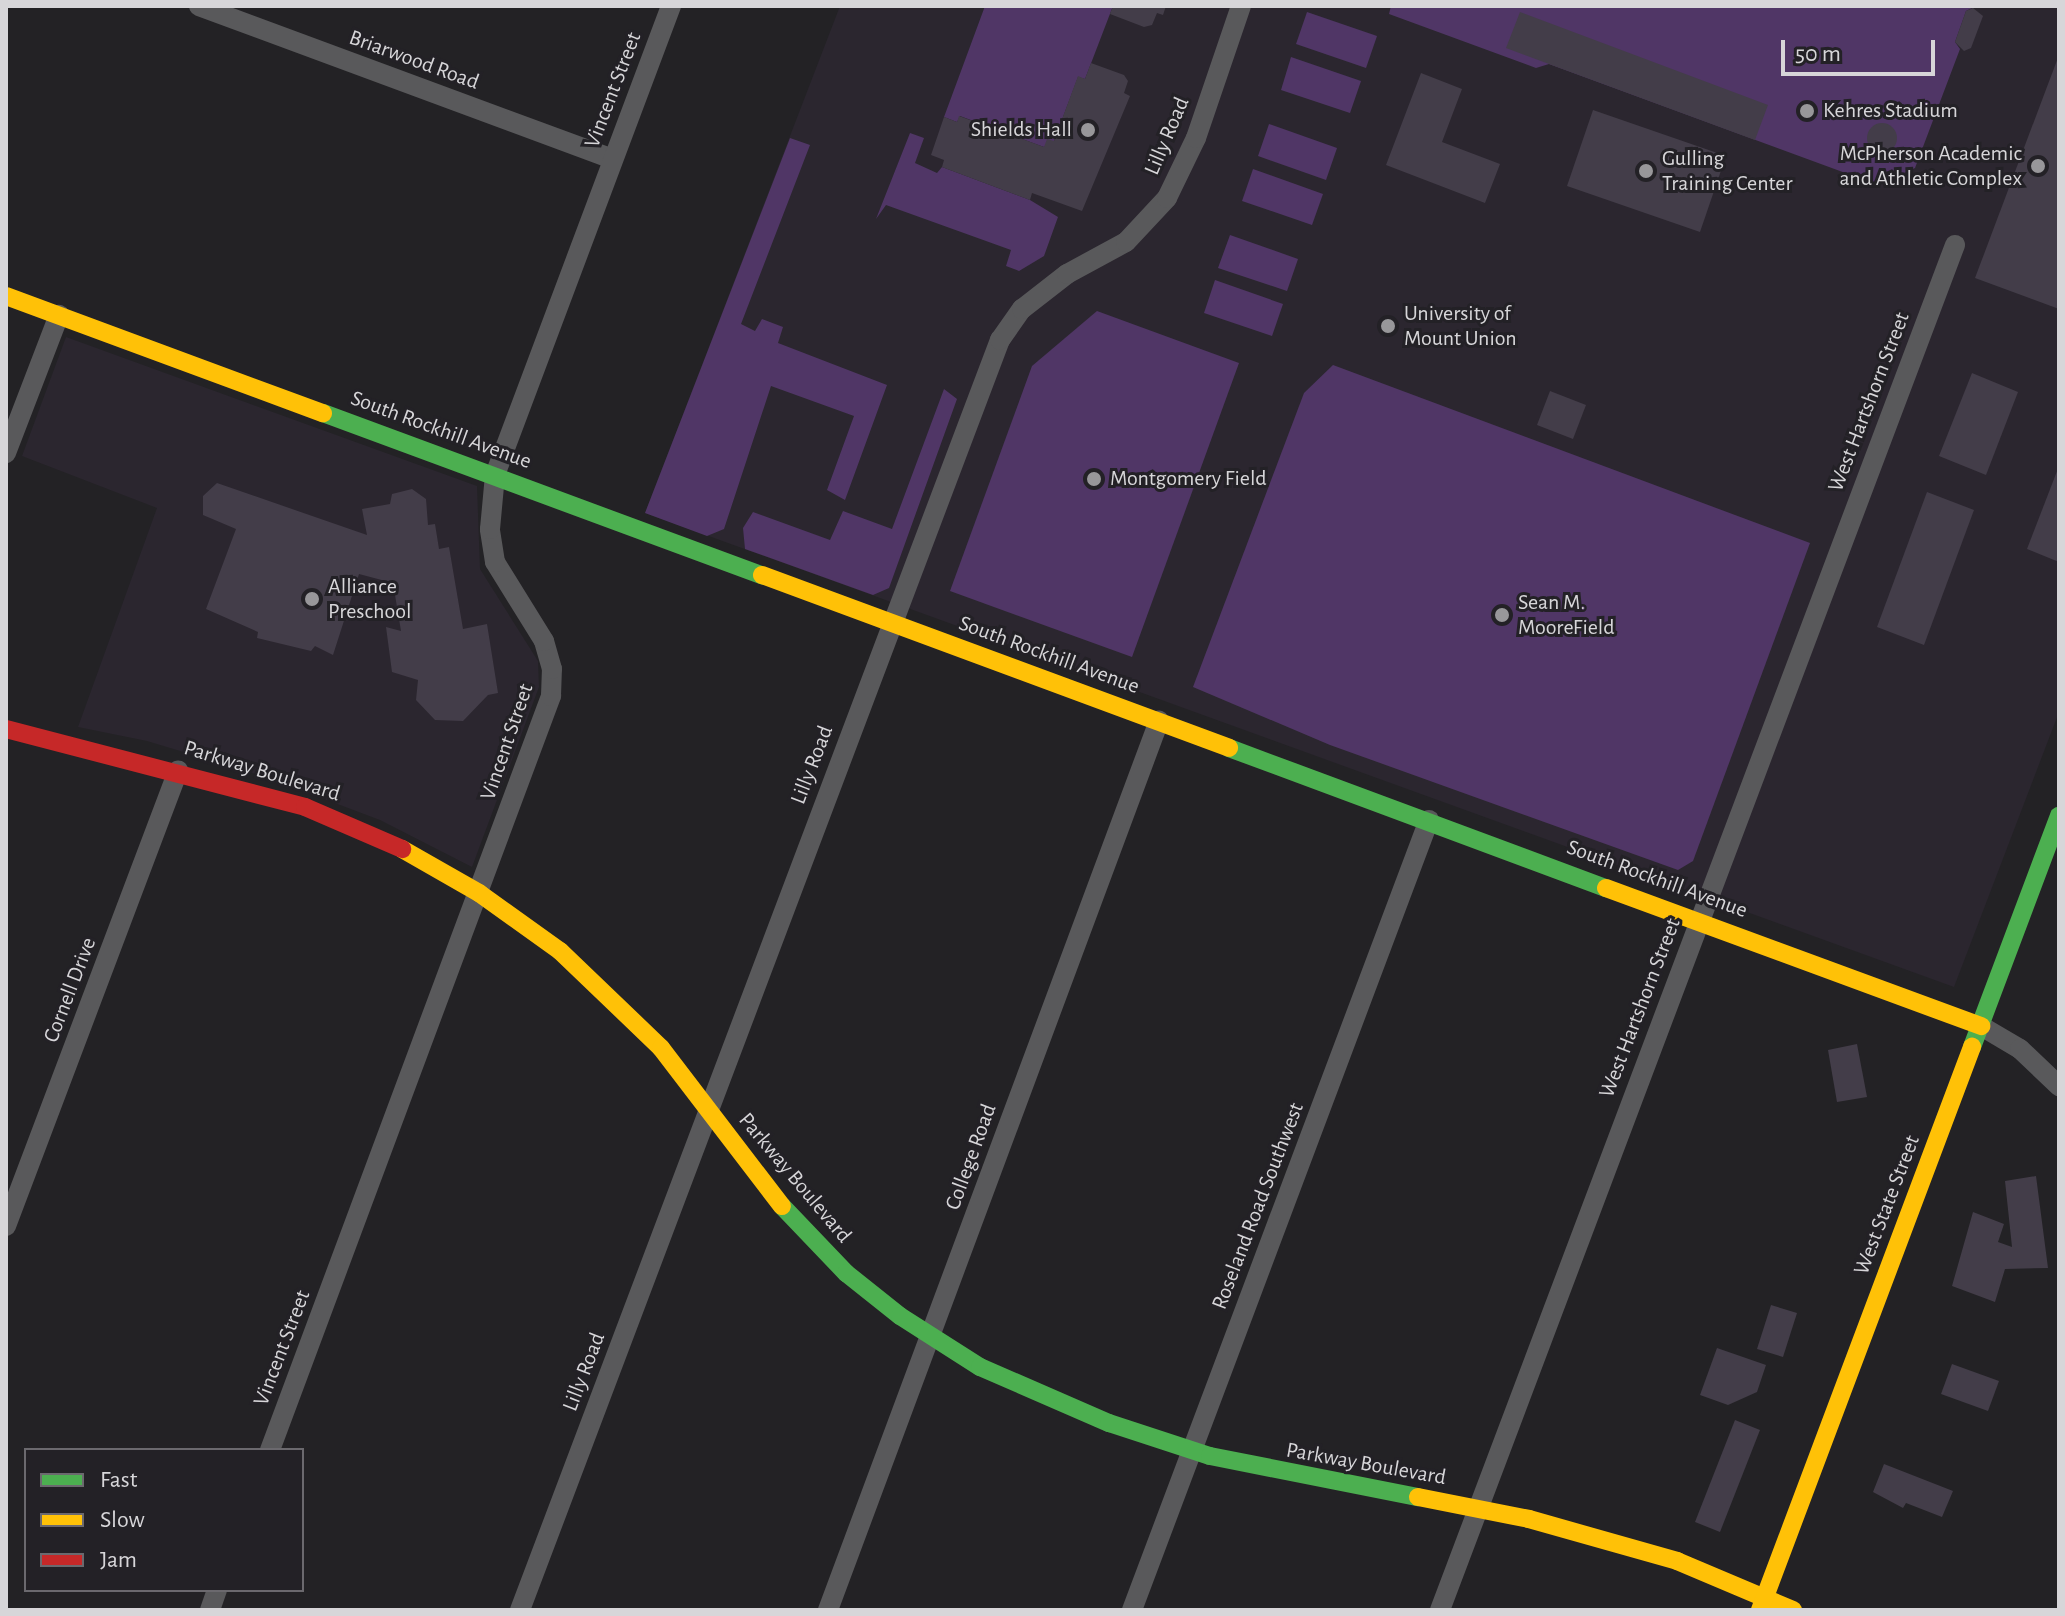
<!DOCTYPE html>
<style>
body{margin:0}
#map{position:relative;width:2065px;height:1616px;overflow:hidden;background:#232225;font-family:"Alegreya Sans",sans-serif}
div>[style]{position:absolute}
.built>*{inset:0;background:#2b262f}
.green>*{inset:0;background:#503666}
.building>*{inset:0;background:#433d49}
.round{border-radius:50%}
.street>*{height:20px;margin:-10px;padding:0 10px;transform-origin:10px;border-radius:10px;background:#59595b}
.fast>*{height:18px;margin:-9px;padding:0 9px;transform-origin:9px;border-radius:9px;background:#4caf50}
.slow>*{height:18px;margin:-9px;padding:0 9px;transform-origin:9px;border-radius:9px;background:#ffc107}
.jam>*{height:18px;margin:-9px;padding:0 9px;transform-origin:9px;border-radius:9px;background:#c62828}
.dots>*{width:22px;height:22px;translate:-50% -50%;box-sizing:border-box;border:4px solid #232126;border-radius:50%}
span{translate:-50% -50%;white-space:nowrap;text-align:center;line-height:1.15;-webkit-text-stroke:6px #232126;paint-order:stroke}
.street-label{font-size:22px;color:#d7d6d9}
.poi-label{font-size:22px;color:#d7d6d9}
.left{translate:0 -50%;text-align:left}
.right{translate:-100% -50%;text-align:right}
.frame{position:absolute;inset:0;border:8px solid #d7d6d9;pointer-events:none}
.legend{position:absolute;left:24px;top:1448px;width:280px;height:144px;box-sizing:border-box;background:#232126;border:2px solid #6b696e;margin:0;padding:10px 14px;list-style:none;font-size:24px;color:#d7d6d9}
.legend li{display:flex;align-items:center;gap:16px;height:40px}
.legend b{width:40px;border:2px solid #6b696e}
.scale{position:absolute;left:1781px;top:40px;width:154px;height:36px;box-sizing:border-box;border:4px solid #d7d6d9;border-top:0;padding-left:10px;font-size:24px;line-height:28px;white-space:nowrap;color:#d7d6d9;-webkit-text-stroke:6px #232126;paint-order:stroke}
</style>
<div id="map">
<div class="built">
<div style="clip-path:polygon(840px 6px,2059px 6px,2059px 712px,1954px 987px,645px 513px)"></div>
<div style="clip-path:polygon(66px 337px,477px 486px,480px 569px,538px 661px,539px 687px,472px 867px,380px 820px,263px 776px,147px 741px,78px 727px,157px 508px,22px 456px)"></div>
</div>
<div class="green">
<div style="clip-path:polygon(985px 6px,1113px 6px,1085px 79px,1078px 77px,1054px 141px,1044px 147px,960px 116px,957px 122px,944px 117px)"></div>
<div style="clip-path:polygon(1391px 6px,1976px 6px,1966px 11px,1955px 42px,1960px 49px,1915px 168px,1878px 185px,1549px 64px,1536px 68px,1389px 14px)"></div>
<div style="clip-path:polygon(1307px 12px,1377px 36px,1366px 68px,1296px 44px)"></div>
<div style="clip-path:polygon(1291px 57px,1361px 81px,1350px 113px,1281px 90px)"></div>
<div style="clip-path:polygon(1269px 124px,1337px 148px,1326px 180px,1258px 156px)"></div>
<div style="clip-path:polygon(910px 133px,924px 138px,915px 163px,937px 173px,942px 167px,1030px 200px,1058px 217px,1044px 256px,1019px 271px,1006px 266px,1011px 250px,886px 205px,876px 219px)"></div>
<div style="clip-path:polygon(790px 138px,810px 145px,741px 324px,755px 331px,762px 319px,783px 327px,778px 343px,887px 385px,845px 500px,827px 490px,854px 416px,771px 386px,724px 529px,707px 536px,645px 513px)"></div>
<div style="clip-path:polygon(1253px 169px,1323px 194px,1312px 225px,1242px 201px)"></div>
<div style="clip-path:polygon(1230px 235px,1298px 259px,1287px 291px,1218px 268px)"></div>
<div style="clip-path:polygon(1215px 280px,1283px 304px,1272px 336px,1204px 313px)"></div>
<div style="clip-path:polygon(1097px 311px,1239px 363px,1132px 657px,950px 591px,1032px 366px)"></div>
<div style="clip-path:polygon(1333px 365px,1810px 543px,1693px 861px,1678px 870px,1330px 745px,1193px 687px,1304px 393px)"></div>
<div style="clip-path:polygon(944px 389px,957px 399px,889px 588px,873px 595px,745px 549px,743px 528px,753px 512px,830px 540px,843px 511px,892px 529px)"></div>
</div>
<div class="building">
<div style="clip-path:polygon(1113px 6px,1166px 6px,1163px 15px,1157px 13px,1152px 25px,1144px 27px,1110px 14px)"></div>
<div style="clip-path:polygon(1973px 8px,1983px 16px,1971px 48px,1964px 51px,1955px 42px,1966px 11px)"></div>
<div style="clip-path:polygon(1520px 12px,1768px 105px,1755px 140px,1506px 48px)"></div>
<div style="clip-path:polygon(2059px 55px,2059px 309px,1975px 278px)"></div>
<div style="clip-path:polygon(1091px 63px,1124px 75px,1128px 81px,1124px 93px,1130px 96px,1082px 211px,1032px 193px,1030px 200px,942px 167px,944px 160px,931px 155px,944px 117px,957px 122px,959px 116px,1044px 147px,1047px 139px,1054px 141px,1078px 76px,1085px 79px)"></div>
<div style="clip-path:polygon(1421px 73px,1462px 89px,1442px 142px,1500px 164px,1485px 203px,1386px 165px)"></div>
<div style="clip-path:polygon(1593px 110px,1726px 156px,1700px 232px,1567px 186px)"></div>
<div class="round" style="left:1867px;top:123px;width:30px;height:30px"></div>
<div style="clip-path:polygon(1972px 373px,2018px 392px,1986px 475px,1939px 456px)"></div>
<div style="clip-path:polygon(1550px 391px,1586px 405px,1573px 439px,1537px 425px)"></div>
<div style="clip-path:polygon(2059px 466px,2059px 562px,2027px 549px)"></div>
<div style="clip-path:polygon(217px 483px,367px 535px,362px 509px,390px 504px,392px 494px,412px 489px,426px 499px,428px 525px,435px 524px,439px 549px,449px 547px,463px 629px,487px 624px,498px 693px,488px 695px,463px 721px,435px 720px,416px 700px,418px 680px,392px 672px,386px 627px,401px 631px,393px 583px,359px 574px,333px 655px,315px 646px,311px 651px,257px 638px,258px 632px,206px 609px,236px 529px,203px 515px,203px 496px)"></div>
<div style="clip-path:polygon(1927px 492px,1974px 510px,1924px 645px,1877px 627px)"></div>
<div style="clip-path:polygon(1857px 1044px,1867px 1097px,1837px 1102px,1828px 1050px)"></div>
<div style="clip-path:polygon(2036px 1176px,2048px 1268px,2005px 1269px,1995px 1302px,1952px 1286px,1973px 1212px,2004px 1224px,1998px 1242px,2012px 1247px,2005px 1181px)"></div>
<div style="clip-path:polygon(1771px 1305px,1797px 1313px,1783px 1357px,1757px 1349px)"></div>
<div style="clip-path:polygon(1717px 1348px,1766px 1365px,1757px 1392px,1728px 1405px,1700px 1395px)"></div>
<div style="clip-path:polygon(1952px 1364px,1999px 1381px,1988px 1411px,1941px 1394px)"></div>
<div style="clip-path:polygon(1735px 1420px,1760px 1430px,1720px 1532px,1695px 1522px)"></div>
<div style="clip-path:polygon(1884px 1464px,1953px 1491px,1942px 1517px,1906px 1503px,1903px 1508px,1873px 1492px)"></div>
</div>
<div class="street">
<div style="left:199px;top:6px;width:441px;rotate:20.3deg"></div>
<div style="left:6px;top:453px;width:148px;rotate:-69deg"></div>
<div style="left:1981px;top:1026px;width:45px;rotate:30.5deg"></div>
<div style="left:2020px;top:1049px;width:54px;rotate:43.5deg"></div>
<div style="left:6px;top:1226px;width:487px;rotate:-69.3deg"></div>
<div style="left:270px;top:1450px;width:805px;rotate:-69.56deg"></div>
<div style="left:551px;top:696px;width:27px;rotate:-88deg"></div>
<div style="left:552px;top:669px;width:29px;rotate:-106deg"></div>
<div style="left:544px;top:641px;width:93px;rotate:-121.8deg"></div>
<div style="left:495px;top:562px;width:33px;rotate:-99deg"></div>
<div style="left:490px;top:529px;width:54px;rotate:-84.7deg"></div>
<div style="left:495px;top:475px;width:501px;rotate:-69.43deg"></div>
<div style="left:210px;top:1610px;width:21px;rotate:-71deg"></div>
<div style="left:520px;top:1610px;width:1358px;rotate:-69.3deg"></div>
<div style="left:1000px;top:340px;width:38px;rotate:-55deg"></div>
<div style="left:1022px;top:309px;width:57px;rotate:-37.9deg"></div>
<div style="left:1067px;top:274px;width:67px;rotate:-28.5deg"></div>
<div style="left:1126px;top:242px;width:60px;rotate:-47deg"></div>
<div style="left:1167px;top:198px;width:67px;rotate:-64.2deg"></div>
<div style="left:1196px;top:138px;width:139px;rotate:-71.2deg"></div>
<div style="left:828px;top:1610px;width:949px;rotate:-69.58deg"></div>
<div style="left:1132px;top:1610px;width:844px;rotate:-69.4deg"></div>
<div style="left:1440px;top:1610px;width:1459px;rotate:-69.33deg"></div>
</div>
<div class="fast">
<div style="left:323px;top:413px;width:468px;rotate:20.3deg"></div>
<div style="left:1229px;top:748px;width:402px;rotate:20.4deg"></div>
<div style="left:1972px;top:1047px;width:247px;rotate:-69.4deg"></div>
<div style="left:782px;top:1206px;width:93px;rotate:46.3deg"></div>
<div style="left:846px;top:1273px;width:69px;rotate:38.5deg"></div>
<div style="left:900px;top:1316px;width:95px;rotate:32.5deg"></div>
<div style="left:980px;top:1367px;width:141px;rotate:23.5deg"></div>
<div style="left:1109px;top:1423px;width:106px;rotate:18.1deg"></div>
<div style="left:1210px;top:1456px;width:212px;rotate:11.2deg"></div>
</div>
<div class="slow">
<div style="left:6px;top:296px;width:338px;rotate:20.3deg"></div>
<div style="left:762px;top:575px;width:498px;rotate:20.3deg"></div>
<div style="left:402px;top:849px;width:89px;rotate:29.7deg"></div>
<div style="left:479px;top:893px;width:100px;rotate:35.6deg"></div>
<div style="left:560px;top:951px;width:140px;rotate:43.8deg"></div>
<div style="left:661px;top:1048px;width:199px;rotate:52.6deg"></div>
<div style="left:1606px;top:888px;width:400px;rotate:20.2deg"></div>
<div style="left:1418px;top:1497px;width:113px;rotate:11.2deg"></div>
<div style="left:1529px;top:1519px;width:154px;rotate:15.8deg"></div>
<div style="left:1677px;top:1561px;width:126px;rotate:22.9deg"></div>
<div style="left:1760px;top:1610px;width:602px;rotate:-69.37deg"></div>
</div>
<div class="jam">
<div style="left:6px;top:729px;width:309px;rotate:14.6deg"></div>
<div style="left:305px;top:807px;width:106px;rotate:23.4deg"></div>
</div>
<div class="dots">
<div style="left:1807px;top:111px;background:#98979a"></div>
<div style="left:1088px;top:130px;background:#98979a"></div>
<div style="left:2038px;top:166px;background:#98979a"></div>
<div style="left:1646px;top:171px;background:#98979a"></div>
<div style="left:1388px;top:326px;background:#98979a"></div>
<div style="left:1094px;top:479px;background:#98979a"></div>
<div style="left:312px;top:599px;background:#98979a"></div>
<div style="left:1502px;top:615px;background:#98979a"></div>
</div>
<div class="street-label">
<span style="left:414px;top:60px;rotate:20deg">Briarwood Road</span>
<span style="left:613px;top:90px;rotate:-69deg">Vincent Street</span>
<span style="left:1167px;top:136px;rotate:-67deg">Lilly Road</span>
<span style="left:1869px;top:402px;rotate:-69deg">West Hartshorn Street</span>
<span style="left:441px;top:430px;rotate:20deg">South Rockhill Avenue</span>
<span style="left:1049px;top:655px;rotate:20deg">South Rockhill Avenue</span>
<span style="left:507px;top:742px;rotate:-71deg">Vincent Street</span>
<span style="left:812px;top:765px;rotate:-69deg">Lilly Road</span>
<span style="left:262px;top:771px;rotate:17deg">Parkway Boulevard</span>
<span style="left:1657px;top:879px;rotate:20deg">South Rockhill Avenue</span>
<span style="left:70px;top:990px;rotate:-69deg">Cornell Drive</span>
<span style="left:1640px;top:1008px;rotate:-69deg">West Hartshorn Street</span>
<span style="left:971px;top:1157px;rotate:-70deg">College Road</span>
<span style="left:795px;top:1178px;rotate:50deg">Parkway Boulevard</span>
<span style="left:1887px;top:1205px;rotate:-69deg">West State Street</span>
<span style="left:1258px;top:1206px;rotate:-69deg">Roseland Road Southwest</span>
<span style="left:282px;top:1348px;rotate:-69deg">Vincent Street</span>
<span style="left:584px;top:1372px;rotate:-69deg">Lilly Road</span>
<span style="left:1366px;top:1464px;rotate:10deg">Parkway Boulevard</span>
</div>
<div class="poi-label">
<span class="left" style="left:1823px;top:111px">Kehres Stadium</span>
<span class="right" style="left:1072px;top:130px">Shields Hall</span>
<span class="right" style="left:2022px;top:166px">McPherson Academic<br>and Athletic Complex</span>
<span class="left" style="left:1662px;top:171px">Gulling<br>Training Center</span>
<span class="left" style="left:1404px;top:326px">University of<br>Mount Union</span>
<span class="left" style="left:1110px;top:479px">Montgomery Field</span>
<span class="left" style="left:328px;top:599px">Alliance<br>Preschool</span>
<span class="left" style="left:1518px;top:615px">Sean M.<br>MooreField</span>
</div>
<div class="frame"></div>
<ul class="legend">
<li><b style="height:10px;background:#4caf50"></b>Fast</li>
<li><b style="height:10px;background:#ffc107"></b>Slow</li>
<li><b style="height:10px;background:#c62828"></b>Jam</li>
</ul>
<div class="scale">50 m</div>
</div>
